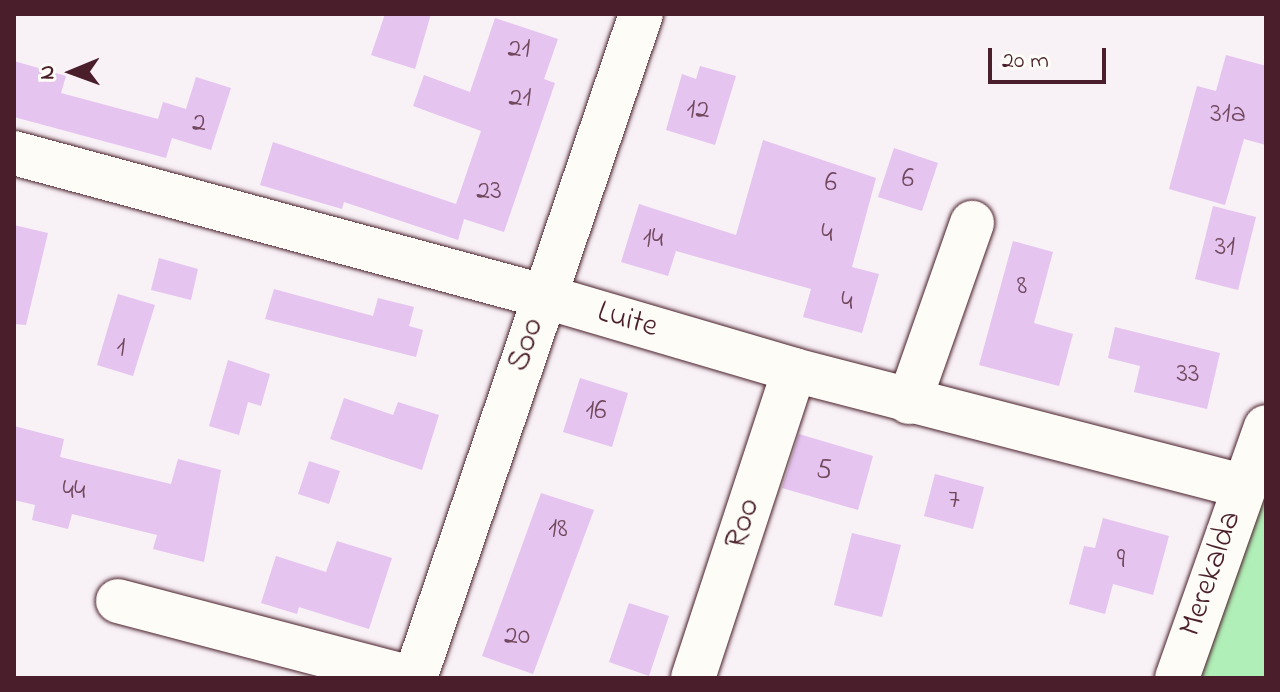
<!DOCTYPE html>
<style>
body{margin:0}
#map{position:relative;width:1280px;height:692px;overflow:hidden;background:#f8f1f6;font-family:"Indie Flower",sans-serif}
div>[style]{position:absolute}
.green>*{inset:0;background:#b0efb7}
.building>*{inset:0;background:#e5c4f0}
.roads{filter:drop-shadow(0 0 2px #4a1f2b) drop-shadow(0 0 2px #4a1f2b)}
.minor>*{height:44px;margin:-22px;padding:0 22px;transform-origin:22px;border-radius:22px;background:#fdfcf7}
span{translate:-50% -50%;white-space:nowrap;text-align:center;line-height:1.15;-webkit-text-stroke:6px #fdfcf7;paint-order:stroke}
.number-label{font-size:28px;color:#71485c}
.number-label span{-webkit-text-stroke-width:0}
.street-label{font-size:32px;color:#4a1f2b}
.frame{position:absolute;inset:0;border:16px solid #4a1f2b;pointer-events:none}
.north{position:absolute;left:32px;top:32px;width:80px;height:80px;-webkit-text-stroke:6px #fdfcf7;paint-order:stroke;rotate:269deg;font-size:22px;font-weight:700;line-height:32px;text-align:center;color:#4a1f2b}
.north::after{content:'';display:block;margin:auto;width:28px;height:36px;background:#4a1f2b;clip-path:polygon(50% 0,100% 100%,50% 72%,0 100%)}
.scale{position:absolute;left:988px;top:48px;width:118px;height:36px;box-sizing:border-box;border:4px solid #4a1f2b;border-top:0;padding-left:10px;font-size:24px;line-height:28px;white-space:nowrap;color:#4a1f2b;-webkit-text-stroke:6px #fdfcf7;paint-order:stroke}
</style>
<div id="map">
<div class="green">
<div style="clip-path:polygon(1266px 479px,1266px 678px,1201px 678px,1242px 540px)"></div>
</div>
<div class="building">
<div style="clip-path:polygon(385px 14px,431px 14px,415px 69px,371px 55px)"></div>
<div style="clip-path:polygon(495px 18px,558px 39px,544px 79px,555px 83px,504px 232px,464px 219px,458px 240px,344px 202px,342px 209px,260px 185px,273px 142px,456px 204px,481px 131px,413px 106px,424px 75px,470px 92px)"></div>
<div style="clip-path:polygon(1226px 55px,1266px 66px,1266px 145px,1244px 139px,1225px 205px,1169px 189px,1197px 86px,1216px 91px)"></div>
<div style="clip-path:polygon(14px 61px,66px 76px,61px 93px,158px 119px,163px 102px,186px 109px,196px 77px,231px 88px,211px 150px,172px 138px,166px 158px,14px 117px)"></div>
<div style="clip-path:polygon(700px 66px,736px 76px,715px 145px,666px 130px,682px 74px,696px 79px)"></div>
<div style="clip-path:polygon(763px 140px,876px 178px,852px 267px,879px 274px,862px 333px,803px 317px,811px 289px,676px 251px,668px 276px,621px 262px,639px 204px,736px 235px)"></div>
<div style="clip-path:polygon(894px 148px,938px 163px,922px 211px,878px 197px)"></div>
<div style="clip-path:polygon(1213px 206px,1256px 217px,1238px 290px,1195px 279px)"></div>
<div style="clip-path:polygon(14px 225px,48px 233px,26px 325px,14px 324px)"></div>
<div style="clip-path:polygon(1013px 241px,1053px 252px,1034px 323px,1073px 334px,1059px 386px,979px 365px)"></div>
<div style="clip-path:polygon(159px 258px,198px 269px,191px 300px,151px 290px)"></div>
<div style="clip-path:polygon(274px 289px,373px 316px,378px 298px,414px 307px,409px 326px,423px 330px,416px 357px,265px 319px)"></div>
<div style="clip-path:polygon(118px 294px,155px 305px,133px 376px,97px 365px)"></div>
<div style="clip-path:polygon(1115px 327px,1220px 353px,1207px 409px,1134px 392px,1140px 366px,1108px 358px)"></div>
<div style="clip-path:polygon(228px 360px,270px 374px,261px 406px,248px 402px,239px 435px,209px 426px)"></div>
<div style="clip-path:polygon(580px 378px,628px 393px,612px 447px,563px 432px)"></div>
<div style="clip-path:polygon(344px 398px,393px 415px,398px 402px,439px 415px,422px 470px,330px 439px)"></div>
<div style="clip-path:polygon(14px 426px,64px 439px,60px 457px,171px 484px,178px 459px,221px 470px,204px 562px,153px 549px,157px 535px,72px 514px,68px 529px,32px 520px,35px 505px,14px 500px)"></div>
<div style="clip-path:polygon(799px 434px,873px 456px,858px 510px,782px 488px)"></div>
<div style="clip-path:polygon(309px 461px,340px 471px,329px 504px,298px 494px)"></div>
<div style="clip-path:polygon(935px 474px,984px 487px,973px 529px,924px 516px)"></div>
<div style="clip-path:polygon(541px 493px,594px 510px,533px 674px,482px 656px)"></div>
<div style="clip-path:polygon(1103px 518px,1169px 536px,1153px 595px,1113px 584px,1105px 614px,1069px 604px,1084px 546px,1095px 548px)"></div>
<div style="clip-path:polygon(852px 533px,901px 545px,882px 617px,834px 605px)"></div>
<div style="clip-path:polygon(337px 541px,392px 558px,369px 629px,299px 607px,297px 614px,261px 603px,276px 556px,326px 572px)"></div>
<div style="clip-path:polygon(629px 603px,669px 616px,649px 676px,609px 662px)"></div>
</div>
<div class="roads">
<div class="minor">
<div style="left:14px;top:153px;width:548px;rotate:15.13deg"></div>
<div style="left:543px;top:296px;width:262px;rotate:16.4deg"></div>
<div style="left:794px;top:370px;width:463px;rotate:14.5deg"></div>
<div style="left:909px;top:402px;width:190px;rotate:-70.6deg"></div>
<div style="left:118px;top:601px;width:303px;rotate:14.7deg"></div>
<div style="left:415px;top:678px;width:701px;rotate:-71.2deg"></div>
<div style="left:693px;top:678px;width:324px;rotate:-71.8deg"></div>
<div style="left:1177px;top:678px;width:266px;rotate:-70.5deg"></div>
</div>
</div>
<div class="number-label">
<span style="left:519px;top:50px">21</span>
<span style="left:520px;top:99px">21</span>
<span style="left:698px;top:111px">12</span>
<span style="left:1228px;top:115px">31a</span>
<span style="left:199px;top:124px">2</span>
<span style="left:908px;top:180px">6</span>
<span style="left:831px;top:184px">6</span>
<span style="left:489px;top:192px">23</span>
<span style="left:827px;top:235px">4</span>
<span style="left:653px;top:240px">14</span>
<span style="left:1225px;top:248px">31</span>
<span style="left:1022px;top:287px">8</span>
<span style="left:847px;top:303px">4</span>
<span style="left:121px;top:349px">1</span>
<span style="left:1188px;top:375px">33</span>
<span style="left:596px;top:412px">16</span>
<span style="left:824px;top:471px">5</span>
<span style="left:74px;top:492px">44</span>
<span style="left:954px;top:501px">7</span>
<span style="left:558px;top:530px">18</span>
<span style="left:1121px;top:561px">9</span>
<span style="left:517px;top:637px">20</span>
</div>
<div class="street-label">
<span style="left:627px;top:321px;rotate:16deg">Luite</span>
<span style="left:527px;top:345px;rotate:-71deg">Soo</span>
<span style="left:744px;top:524px;rotate:-72deg">Roo</span>
<span style="left:1212px;top:574px;rotate:-71deg">Merekalda</span>
</div>
<div class="frame"></div>
<div class="north">N</div>
<div class="scale">20 m</div>
</div>
